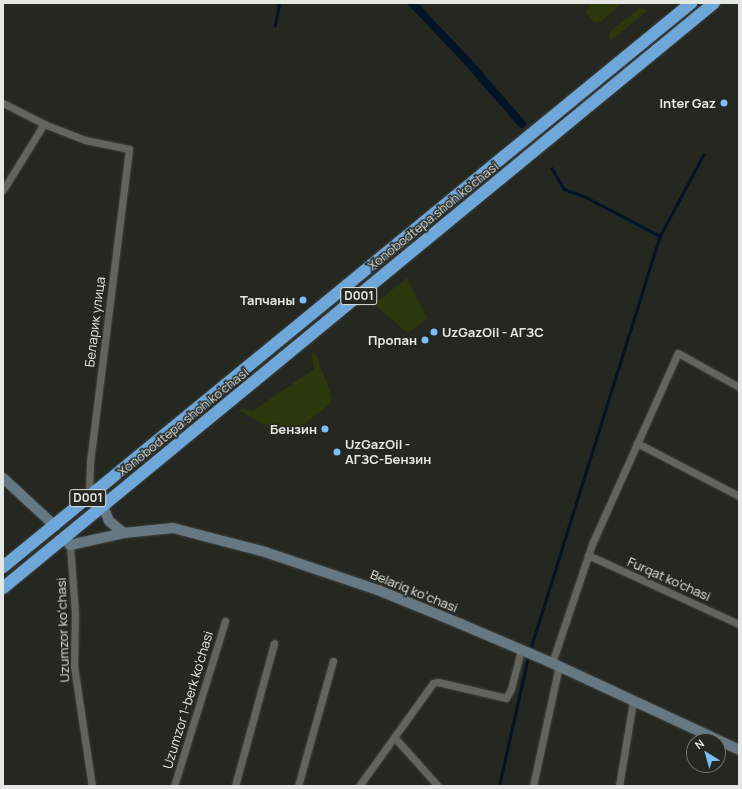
<!DOCTYPE html>
<meta charset="utf-8">
<style>
body{margin:0}
#map{position:relative;width:742px;height:789px;overflow:hidden;background:#252721;font-family:Manrope,sans-serif}
div>[style]{position:absolute}
.green>*{inset:0;background:#2a380b}
.stream>*{height:2.5px;margin:-1.25px;padding:0 1.25px;transform-origin:1.25px;border-radius:1.25px;background:#021425}
.canal>*{height:8px;margin:-4px;padding:0 4px;transform-origin:4px;border-radius:4px;background:#021425}
.roads{filter:drop-shadow(0 0 1px #42443f) drop-shadow(0 0 1px #42443f)}
.street>*{height:7px;margin:-3.5px;padding:0 3.5px;transform-origin:3.5px;border-radius:3.5px;background:#62655e}
.secondary>*{height:10px;margin:-5px;padding:0 5px;transform-origin:5px;border-radius:5px;background:#667983}
.highway>*{height:12px;margin:-6px;padding:0 6px;transform-origin:6px;border-radius:6px;background:#6ea7da}
.dots>*{width:11px;height:11px;translate:-50% -50%;box-sizing:border-box;border:2px solid #252721;border-radius:50%}
span{translate:-50% -50%;white-space:nowrap;text-align:center;line-height:1.15;-webkit-text-stroke:3px #252721;paint-order:stroke}
.shield-label span{padding:1px 3px;background:#252721;border:1px solid;border-radius:3px;-webkit-text-stroke-width:0}
.shield-label{font-size:12px;color:#e5e7e3;font-weight:700}
.poi-label{font-size:13px;color:#e5e7e3;font-weight:700}
.right{translate:-100% -50%;text-align:right}
.left{translate:0 -50%;text-align:left}
.street-label{font-size:13px;color:#e5e7e3}
.frame{position:absolute;inset:0;border:4px solid #e5e7e3;pointer-events:none}
.north{position:absolute;left:686px;top:733px;width:40px;height:40px;box-sizing:border-box;background:#252721;border:1px solid #72746f;border-radius:50%;rotate:323deg;font-size:11px;font-weight:700;line-height:16px;text-align:center;color:#e5e7e3}
.north::after{content:'';display:block;margin:auto;width:14px;height:18px;background:#7cbef9;clip-path:polygon(50% 0,100% 100%,50% 72%,0 100%)}
</style>
<div id="map">
<div class="green">
<div style="clip-path:polygon(590px 3px,622px 3px,602px 21px,594px 22px,586px 12px)"></div>
<div style="clip-path:polygon(640px 8px,648px 10px,612px 40px,609px 38px,610px 31px)"></div>
<div style="clip-path:polygon(407px 278px,427px 318px,410px 332px,406px 332px,374px 304px)"></div>
<div style="clip-path:polygon(315px 351px,332px 398px,330px 404px,291px 434px,284px 435px,239px 411px,242px 408px,252px 411px,314px 369px,311px 354px)"></div>
</div>
<div class="stream">
<div style="left:275px;top:26px;width:23px;rotate:-80deg"></div>
<div style="left:552px;top:168px;width:24px;rotate:60deg"></div>
<div style="left:564px;top:189px;width:23px;rotate:20deg"></div>
<div style="left:586px;top:197px;width:84px;rotate:27.8deg"></div>
<div style="left:530px;top:650px;width:434px;rotate:-72.6deg"></div>
<div style="left:660px;top:236px;width:92px;rotate:-62deg"></div>
<div style="left:499px;top:786px;width:132px;rotate:-77.3deg"></div>
</div>
<div class="canal">
<div style="left:412px;top:3px;width:81px;rotate:46.5deg"></div>
<div style="left:468px;top:62px;width:82px;rotate:48.9deg"></div>
</div>
<div class="roads">
<div class="street">
<div style="left:3px;top:103px;width:46px;rotate:27.1deg"></div>
<div style="left:44px;top:124px;width:44px;rotate:21.3deg"></div>
<div style="left:85px;top:140px;width:45px;rotate:11.6deg"></div>
<div style="left:129px;top:149px;width:316px;rotate:97.1deg"></div>
<div style="left:90px;top:463px;width:34px;rotate:92deg"></div>
<div style="left:3px;top:190px;width:78px;rotate:-58.2deg"></div>
<div style="left:637px;top:443px;width:115px;rotate:27.5deg"></div>
<div style="left:70px;top:545px;width:68px;rotate:85.8deg"></div>
<div style="left:75px;top:613px;width:53px;rotate:91.1deg"></div>
<div style="left:74px;top:666px;width:121px;rotate:81.5deg"></div>
<div style="left:588px;top:555px;width:166px;rotate:24.6deg"></div>
<div style="left:552px;top:663px;width:126px;rotate:-71.4deg"></div>
<div style="left:592px;top:544px;width:209px;rotate:-65.8deg"></div>
<div style="left:678px;top:353px;width:70px;rotate:29.1deg"></div>
<div style="left:395px;top:738px;width:64px;rotate:48.1deg"></div>
<div style="left:174px;top:786px;width:173px;rotate:-72.8deg"></div>
<div style="left:235px;top:786px;width:148px;rotate:-74.7deg"></div>
<div style="left:298px;top:786px;width:130px;rotate:-74.4deg"></div>
<div style="left:359px;top:786px;width:127px;rotate:-54.3deg"></div>
<div style="left:433px;top:683px;width:5px;rotate:-11deg"></div>
<div style="left:438px;top:682px;width:70px;rotate:13.2deg"></div>
<div style="left:506px;top:698px;width:10px;rotate:-61deg"></div>
<div style="left:511px;top:689px;width:40px;rotate:-75.6deg"></div>
<div style="left:533px;top:786px;width:123px;rotate:-77.8deg"></div>
<div style="left:619px;top:786px;width:86px;rotate:-80.6deg"></div>
</div>
<div class="secondary">
<div style="left:3px;top:478px;width:71px;rotate:42.7deg"></div>
<div style="left:103px;top:506px;width:16px;rotate:68deg"></div>
<div style="left:109px;top:521px;width:19px;rotate:39deg"></div>
<div style="left:64px;top:538px;width:9px;rotate:49deg"></div>
<div style="left:70px;top:545px;width:55px;rotate:-12.5deg"></div>
<div style="left:124px;top:533px;width:49px;rotate:-5.8deg"></div>
<div style="left:173px;top:528px;width:95px;rotate:14.6deg"></div>
<div style="left:265px;top:552px;width:119px;rotate:18.6deg"></div>
<div style="left:378px;top:590px;width:90px;rotate:22.3deg"></div>
<div style="left:461px;top:624px;width:99px;rotate:23.2deg"></div>
<div style="left:552px;top:663px;width:206px;rotate:24.9deg"></div>
</div>
<div class="highway">
<div style="left:3px;top:567px;width:890px;rotate:-39.34deg"></div>
<div style="left:3px;top:588px;width:921px;rotate:-39.45deg"></div>
</div>
</div>
<div class="dots">
<div style="left:724px;top:103px;background:#7cbef9"></div>
<div style="left:303px;top:300px;background:#7cbef9"></div>
<div style="left:434px;top:332px;background:#7cbef9"></div>
<div style="left:425px;top:340px;background:#7cbef9"></div>
<div style="left:325px;top:429px;background:#7cbef9"></div>
<div style="left:337px;top:452px;background:#7cbef9"></div>
</div>
<div class="shield-label">
<span style="left:359px;top:296px">D001</span>
<span style="left:88px;top:498px">D001</span>
</div>
<div class="poi-label">
<span class="right" style="left:716px;top:103px">Inter Gaz</span>
<span class="right" style="left:295px;top:300px">Тапчаны</span>
<span class="left" style="left:442px;top:332px">UzGazOil - АГЗС</span>
<span class="right" style="left:417px;top:340px">Пропан</span>
<span class="right" style="left:317px;top:429px">Бензин</span>
<span class="left" style="left:345px;top:452px">UzGazOil -<br>АГЗС-Бензин</span>
</div>
<div class="street-label">
<span style="left:433px;top:216px;rotate:-39deg">Xonobodtepa shoh ko'chasi</span>
<span style="left:95px;top:322px;rotate:-83deg">Беларик улица</span>
<span style="left:183px;top:422px;rotate:-39deg">Xonobodtepa shoh ko'chasi</span>
<span style="left:669px;top:579px;rotate:24deg">Furqat ko'chasi</span>
<span style="left:414px;top:591px;rotate:22deg">Belariq koʻchasi</span>
<span style="left:63px;top:630px;rotate:-92deg">Uzumzor koʻchasi</span>
<span style="left:188px;top:700px;rotate:-73deg">Uzumzor 1-berk ko'chasi</span>
</div>
<div class="frame"></div>
<div class="north">N</div>
</div>
